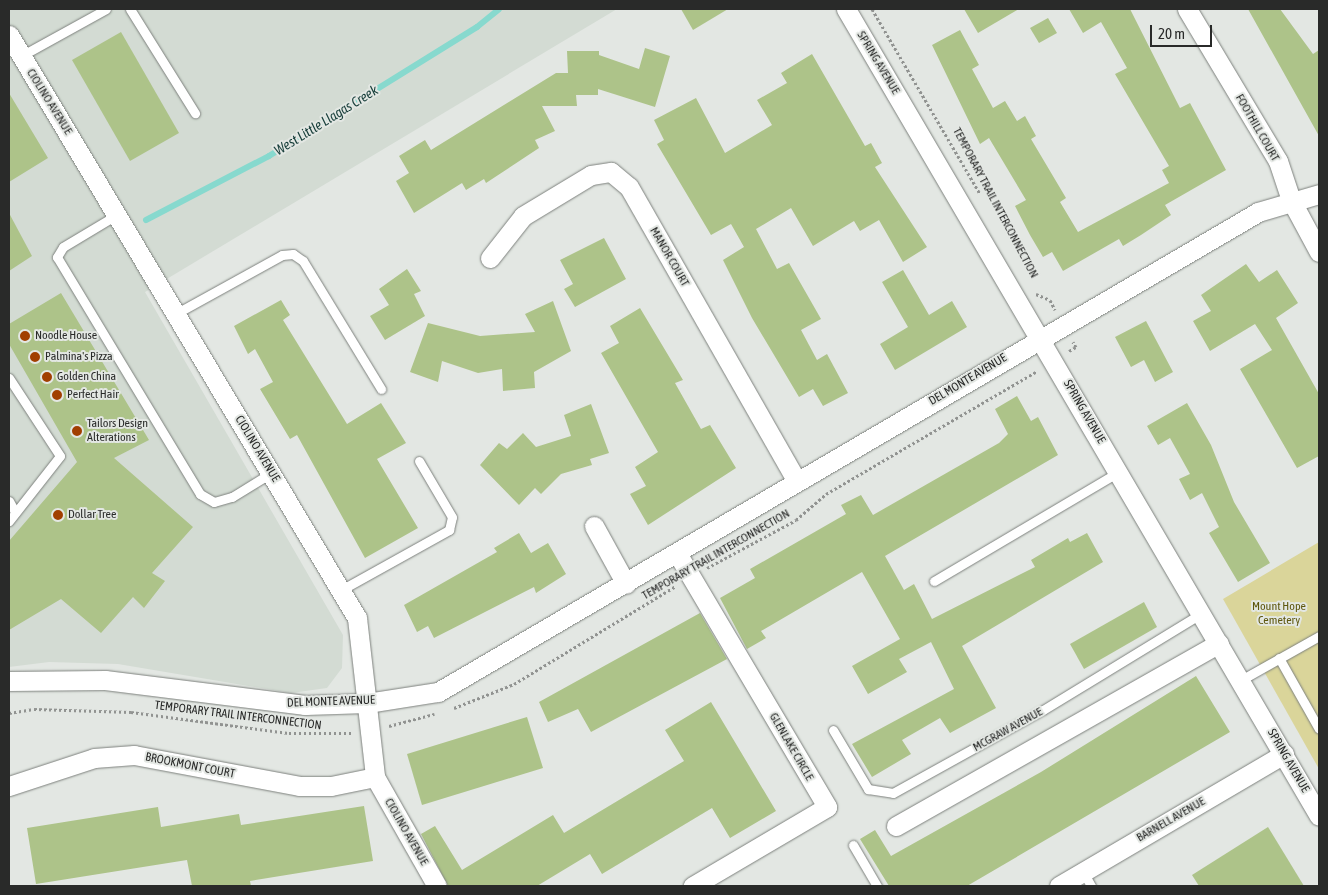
<!DOCTYPE html>
<style>
body{margin:0}
#map{position:relative;width:1328px;height:895px;overflow:hidden;background:#e3e7e3;font-family:"Asap Condensed",sans-serif}
div>[style]{position:absolute}
.built>*{inset:0;background:#d3dbd3}
.green>*{inset:0;background:#dad59a}
.stream>*{height:6px;margin:-3px;padding:0 3px;transform-origin:3px;border-radius:3px;background:#87d9ce}
.building>*{inset:0;background:#adc389}
.path>*{height:3px;margin-top:-1.5px;transform-origin:0;background:repeating-linear-gradient(90deg,#919391 0 2.5px,transparent 0 5px)}
.roads{filter:drop-shadow(0 0 1px #7d817d) drop-shadow(0 0 1px #7d817d)}
.lane>*{height:9px;margin:-4.5px;padding:0 4.5px;transform-origin:4.5px;border-radius:4.5px;background:#fff}
.street>*{height:19px;margin:-9.5px;padding:0 9.5px;transform-origin:9.5px;border-radius:9.5px;background:#fff}
.dots>*{width:14px;height:14px;translate:-50% -50%;box-sizing:border-box;border:2px solid #e3e7e3;border-radius:50%}
span{translate:-50% -50%;white-space:nowrap;text-align:center;line-height:1.15;-webkit-text-stroke:4px #e3e7e3;paint-order:stroke}
.street-label{font-size:12px;color:#292a29}
.poi-label{font-size:12px;color:#292a29}
.left{translate:0 -50%;text-align:left}
.park-label{font-size:12px;color:#5e570e}
.water-label{font-size:14px;color:#173e3a;font-style:italic}
.frame{position:absolute;inset:0;border:10px solid #292a29;pointer-events:none}
.scale{position:absolute;left:1150px;top:25px;width:62px;height:22px;box-sizing:border-box;border:2px solid #292a29;border-top:0;padding-left:6px;font-size:15px;line-height:18px;white-space:nowrap;color:#292a29;-webkit-text-stroke:4px #e3e7e3;paint-order:stroke}
</style>
<div id="map">
<div class="built">
<div style="clip-path:polygon(9px 9px,617px 9px,145px 292px,343px 635px,342px 668px,327px 688px,291px 693px,118px 664px,49px 662px,9px 667px)"></div>
</div>
<div class="green">
<div style="clip-path:polygon(1319px 542px,1319px 769px,1223px 599px)"></div>
</div>
<div class="stream">
<div style="left:146px;top:220px;width:139px;rotate:-27.5deg"></div>
<div style="left:269px;top:156px;width:245px;rotate:-31.8deg"></div>
<div style="left:477px;top:27px;width:28px;rotate:-39deg"></div>
</div>
<div class="building">
<div style="clip-path:polygon(681px 9px,728px 9px,693px 30px)"></div>
<div style="clip-path:polygon(964px 9px,1019px 9px,978px 33px)"></div>
<div style="clip-path:polygon(1069px 9px,1130px 9px,1180px 108px,1190px 103px,1226px 170px,1165px 205px,1171px 215px,1141px 235px,1123px 246px,1119px 239px,1063px 271px,1052px 252px,1043px 257px,1030px 235px,1015px 206px,1026px 200px,989px 138px,980px 144px,932px 45px,960px 30px,979px 65px,972px 69px,993px 108px,1005px 101px,1017px 121px,1025px 116px,1036px 136px,1031px 139px,1066px 198px,1060px 202px,1078px 232px,1169px 183px,1162px 170px,1169px 166px,1115px 74px,1127px 68px,1101px 22px,1083px 33px)"></div>
<div style="clip-path:polygon(1248px 9px,1280px 9px,1313px 54px,1319px 50px,1319px 136px)"></div>
<div style="clip-path:polygon(1048px 18px,1057px 33px,1039px 43px,1030px 28px)"></div>
<div style="clip-path:polygon(121px 32px,179px 133px,130px 161px,72px 60px)"></div>
<div style="clip-path:polygon(645px 48px,670px 56px,655px 107px,598px 89px,598px 95px,576px 95px,577px 106px,542px 106px,555px 131px,535px 140px,539px 148px,486px 183px,484px 179px,466px 190px,462px 183px,414px 213px,396px 181px,409px 173px,399px 156px,425px 140px,431px 150px,556px 73px,568px 73px,567px 51px,599px 51px,599px 55px,639px 69px)"></div>
<div style="clip-path:polygon(812px 54px,865px 146px,871px 143px,882px 163px,875px 167px,927px 247px,903px 262px,879px 220px,860px 231px,854px 221px,813px 246px,791px 208px,756px 229px,777px 269px,789px 263px,821px 319px,801px 330px,817px 360px,827px 354px,848px 393px,823px 406px,813px 389px,799px 397px,752px 318px,723px 260px,744px 247px,731px 224px,711px 235px,657px 144px,664px 140px,654px 120px,696px 98px,725px 153px,772px 125px,757px 100px,787px 83px,781px 73px)"></div>
<div style="clip-path:polygon(9px 93px,48px 158px,9px 182px)"></div>
<div style="clip-path:polygon(9px 213px,32px 256px,9px 271px)"></div>
<div style="clip-path:polygon(604px 238px,626px 279px,575px 307px,564px 289px,573px 284px,560px 260px)"></div>
<div style="clip-path:polygon(1246px 264px,1259px 282px,1277px 270px,1298px 303px,1276px 318px,1319px 394px,1319px 456px,1297px 468px,1240px 369px,1272px 350px,1255px 324px,1210px 351px,1193px 321px,1211px 311px,1201px 295px)"></div>
<div style="clip-path:polygon(407px 269px,421px 291px,414px 294px,425px 316px,385px 340px,370px 316px,389px 305px,379px 289px)"></div>
<div style="clip-path:polygon(903px 270px,929px 315px,952px 301px,967px 327px,895px 370px,880px 344px,908px 327px,882px 282px)"></div>
<div style="clip-path:polygon(61px 293px,149px 440px,114px 458px,193px 527px,152px 573px,165px 581px,144px 608px,133px 597px,101px 633px,61px 599px,9px 630px,9px 541px,77px 462px,9px 344px,9px 324px)"></div>
<div style="clip-path:polygon(281px 300px,290px 315px,283px 320px,347px 424px,381px 403px,406px 443px,377px 459px,418px 528px,365px 558px,297px 435px,290px 439px,260px 389px,273px 382px,255px 349px,248px 354px,234px 326px)"></div>
<div style="clip-path:polygon(553px 301px,571px 351px,534px 372px,535px 388px,503px 391px,502px 369px,478px 373px,442px 361px,438px 382px,410px 372px,428px 323px,480px 336px,535px 332px,525px 314px)"></div>
<div style="clip-path:polygon(640px 308px,683px 380px,675px 383px,701px 429px,710px 425px,736px 468px,648px 525px,630px 494px,646px 486px,635px 467px,658px 452px,601px 353px,619px 343px,610px 326px)"></div>
<div style="clip-path:polygon(1146px 321px,1173px 372px,1155px 382px,1144px 360px,1131px 367px,1115px 337px)"></div>
<div style="clip-path:polygon(1017px 396px,1031px 421px,1038px 417px,1058px 455px,885px 556px,904px 590px,914px 584px,932px 619px,1035px 567px,1031px 560px,1068px 538px,1070px 542px,1087px 533px,1103px 562px,962px 646px,996px 708px,950px 733px,940px 718px,902px 740px,911px 754px,872px 777px,852px 744px,954px 689px,931px 642px,899px 659px,907px 672px,868px 694px,852px 666px,900px 639px,862px 572px,761px 631px,766px 638px,747px 649px,720px 598px,755px 578px,750px 569px,846px 514px,841px 505px,861px 495px,873px 515px,999px 443px,1008px 434px,995px 409px)"></div>
<div style="clip-path:polygon(1187px 403px,1211px 445px,1234px 502px,1270px 563px,1238px 582px,1209px 533px,1219px 527px,1202px 493px,1190px 500px,1179px 479px,1190px 474px,1170px 438px,1158px 445px,1147px 426px)"></div>
<div style="clip-path:polygon(591px 404px,609px 453px,590px 459px,592px 465px,561px 474px,541px 494px,535px 488px,519px 505px,480px 465px,499px 443px,507px 449px,523px 433px,536px 447px,571px 436px,564px 415px)"></div>
<div style="clip-path:polygon(519px 533px,531px 553px,548px 543px,566px 574px,536px 593px,534px 587px,434px 638px,428px 626px,417px 632px,404px 605px,497px 552px,494px 548px)"></div>
<div style="clip-path:polygon(1144px 602px,1157px 627px,1084px 669px,1070px 644px)"></div>
<div style="clip-path:polygon(700px 613px,727px 659px,591px 732px,578px 709px,548px 722px,539px 702px)"></div>
<div style="clip-path:polygon(1196px 676px,1230px 732px,967px 886px,889px 886px,860px 839px,875px 830px,891px 856px,1041px 772px)"></div>
<div style="clip-path:polygon(711px 702px,776px 811px,730px 838px,712px 808px,602px 874px,590px 854px,537px 886px,448px 886px,421px 834px,435px 826px,462px 870px,553px 815px,564px 833px,684px 761px,665px 730px)"></div>
<div style="clip-path:polygon(527px 717px,543px 768px,422px 805px,407px 754px)"></div>
<div style="clip-path:polygon(364px 806px,373px 861px,250px 881px,251px 886px,192px 886px,187px 860px,36px 884px,27px 828px,158px 807px,161px 827px,239px 814px,241px 825px)"></div>
<div style="clip-path:polygon(1268px 827px,1304px 886px,1199px 886px,1192px 875px)"></div>
</div>
<div class="path">
<div style="left:872px;top:9px;width:214px;rotate:59.7deg"></div>
<div style="left:1036px;top:294px;width:15px;rotate:23deg"></div>
<div style="left:1050px;top:300px;width:11px;rotate:63deg"></div>
<div style="left:1069px;top:351px;width:8px;rotate:-30deg"></div>
<div style="left:1076px;top:347px;width:6px;rotate:-121deg"></div>
<div style="left:707px;top:568px;width:101px;rotate:-28.3deg"></div>
<div style="left:796px;top:520px;width:40px;rotate:-41deg"></div>
<div style="left:826px;top:494px;width:243px;rotate:-30.2deg"></div>
<div style="left:454px;top:708px;width:65px;rotate:-21.8deg"></div>
<div style="left:514px;top:684px;width:189px;rotate:-31.2deg"></div>
<div style="left:9px;top:713px;width:25px;rotate:-9deg"></div>
<div style="left:34px;top:709px;width:97px;rotate:1.8deg"></div>
<div style="left:131px;top:712px;width:159px;rotate:7.6deg"></div>
<div style="left:289px;top:733px;width:62px"></div>
<div style="left:389px;top:726px;width:47px;rotate:-14.9deg"></div>
</div>
<div class="roads">
<div class="lane">
<div style="left:130px;top:9px;width:123px;rotate:58deg"></div>
<div style="left:21px;top:56px;width:97px;rotate:-28.9deg"></div>
<div style="left:118px;top:214px;width:64px;rotate:149deg"></div>
<div style="left:63px;top:247px;width:12px;rotate:121deg"></div>
<div style="left:57px;top:257px;width:277px;rotate:58.9deg"></div>
<div style="left:200px;top:494px;width:16px;rotate:30deg"></div>
<div style="left:214px;top:502px;width:19px;rotate:-16deg"></div>
<div style="left:232px;top:497px;width:46px;rotate:-31.6deg"></div>
<div style="left:177px;top:313px;width:120px;rotate:-28.9deg"></div>
<div style="left:282px;top:255px;width:11px;rotate:-5deg"></div>
<div style="left:293px;top:254px;width:12px;rotate:35deg"></div>
<div style="left:303px;top:261px;width:150px;rotate:58.6deg"></div>
<div style="left:9px;top:378px;width:93px;rotate:56.8deg"></div>
<div style="left:60px;top:456px;width:83px;rotate:128.1deg"></div>
<div style="left:9px;top:501px;width:13px;rotate:61deg"></div>
<div style="left:934px;top:581px;width:214px;rotate:-30.6deg"></div>
<div style="left:341px;top:590px;width:124px;rotate:-29.1deg"></div>
<div style="left:449px;top:530px;width:13px;rotate:-77deg"></div>
<div style="left:452px;top:517px;width:65px;rotate:-120.5deg"></div>
<div style="left:1279px;top:658px;width:81px;rotate:60.6deg"></div>
<div style="left:1241px;top:680px;width:90px;rotate:-29.4deg"></div>
<div style="left:833px;top:730px;width:69px;rotate:59.3deg"></div>
<div style="left:868px;top:789px;width:25px;rotate:9deg"></div>
<div style="left:893px;top:793px;width:171px;rotate:-29deg"></div>
<div style="left:1043px;top:710px;width:186px;rotate:-31.4deg"></div>
<div style="left:853px;top:845px;width:48px;rotate:59.7deg"></div>
<div style="left:1083px;top:872px;width:16px;rotate:60deg"></div>
</div>
<div class="street">
<div style="left:846px;top:9px;width:935px;rotate:59.62deg"></div>
<div style="left:1187px;top:9px;width:177px;rotate:59.1deg"></div>
<div style="left:1278px;top:161px;width:41px;rotate:71.6deg"></div>
<div style="left:1291px;top:200px;width:59px;rotate:61.7deg"></div>
<div style="left:9px;top:35px;width:679px;rotate:59.17deg"></div>
<div style="left:357px;top:618px;width:160px;rotate:83.5deg"></div>
<div style="left:375px;top:777px;width:125px;rotate:60.4deg"></div>
<div style="left:490px;top:258px;width:53px;rotate:-51.8deg"></div>
<div style="left:523px;top:216px;width:79px;rotate:-31.1deg"></div>
<div style="left:591px;top:175px;width:20px;rotate:-9deg"></div>
<div style="left:611px;top:172px;width:23px;rotate:40deg"></div>
<div style="left:629px;top:187px;width:339px;rotate:60.3deg"></div>
<div style="left:594px;top:526px;width:66px;rotate:61.1deg"></div>
<div style="left:677px;top:553px;width:295px;rotate:59.4deg"></div>
<div style="left:827px;top:807px;width:156px;rotate:149.5deg"></div>
<div style="left:9px;top:681px;width:96px;rotate:-0.6deg"></div>
<div style="left:105px;top:680px;width:202px;rotate:7.1deg"></div>
<div style="left:305px;top:705px;width:62px;rotate:-1.8deg"></div>
<div style="left:367px;top:703px;width:72px;rotate:-8.8deg"></div>
<div style="left:438px;top:692px;width:950px;rotate:-30.34deg"></div>
<div style="left:1258px;top:212px;width:64px;rotate:-16.4deg"></div>
<div style="left:9px;top:786px;width:89px;rotate:-18.2deg"></div>
<div style="left:94px;top:758px;width:40px;rotate:-4.3deg"></div>
<div style="left:134px;top:755px;width:168px;rotate:10.6deg"></div>
<div style="left:299px;top:786px;width:32px"></div>
<div style="left:331px;top:786px;width:45px;rotate:-11.6deg"></div>
<div style="left:896px;top:826px;width:371px;rotate:-29.5deg"></div>
<div style="left:1059px;top:886px;width:261px;rotate:-30.4deg"></div>
</div>
</div>
<div class="dots">
<div style="left:25px;top:336px;background:#a13f01"></div>
<div style="left:35px;top:357px;background:#a13f01"></div>
<div style="left:47px;top:377px;background:#a13f01"></div>
<div style="left:57px;top:395px;background:#a13f01"></div>
<div style="left:77px;top:431px;background:#a13f01"></div>
<div style="left:58px;top:515px;background:#a13f01"></div>
</div>
<div class="street-label">
<span style="left:878px;top:63px;rotate:59deg">SPRING AVENUE</span>
<span style="left:49px;top:102px;rotate:58deg">CIOLINO AVENUE</span>
<span style="left:1257px;top:128px;rotate:60deg">FOOTHILL COURT</span>
<span style="left:995px;top:203px;rotate:62deg">TEMPORARY TRAIL INTERCONNECTION</span>
<span style="left:669px;top:257px;rotate:60deg">MANOR COURT</span>
<span style="left:968px;top:380px;rotate:-31deg">DEL MONTE AVENUE</span>
<span style="left:1084px;top:412px;rotate:60deg">SPRING AVENUE</span>
<span style="left:257px;top:449px;rotate:59deg">CIOLINO AVENUE</span>
<span style="left:716px;top:555px;rotate:-30deg">TEMPORARY TRAIL INTERCONNECTION</span>
<span style="left:331px;top:702px;rotate:-2deg">DEL MONTE AVENUE</span>
<span style="left:238px;top:716px;rotate:7deg">TEMPORARY TRAIL INTERCONNECTION</span>
<span style="left:1008px;top:730px;rotate:-29deg">MCGRAW AVENUE</span>
<span style="left:791px;top:747px;rotate:60deg">GLENLAKE CIRCLE</span>
<span style="left:1288px;top:761px;rotate:60deg">SPRING AVENUE</span>
<span style="left:190px;top:766px;rotate:11deg">BROOKMONT COURT</span>
<span style="left:1171px;top:820px;rotate:-30deg">BARNELL AVENUE</span>
<span style="left:406px;top:832px;rotate:60deg">CIOLINO AVENUE</span>
</div>
<div class="poi-label">
<span class="left" style="left:35px;top:336px">Noodle House</span>
<span class="left" style="left:45px;top:357px">Palmina's Pizza</span>
<span class="left" style="left:57px;top:377px">Golden China</span>
<span class="left" style="left:67px;top:395px">Perfect Hair</span>
<span class="left" style="left:87px;top:431px">Tailors Design<br>Alterations</span>
<span class="left" style="left:68px;top:515px">Dollar Tree</span>
</div>
<div class="park-label">
<span style="left:1279px;top:614px">Mount Hope<br>Cemetery</span>
</div>
<div class="water-label">
<span style="left:326px;top:120px;rotate:-32deg">West Little Llagas Creek</span>
</div>
<div class="frame"></div>
<div class="scale">20 m</div>
</div>
